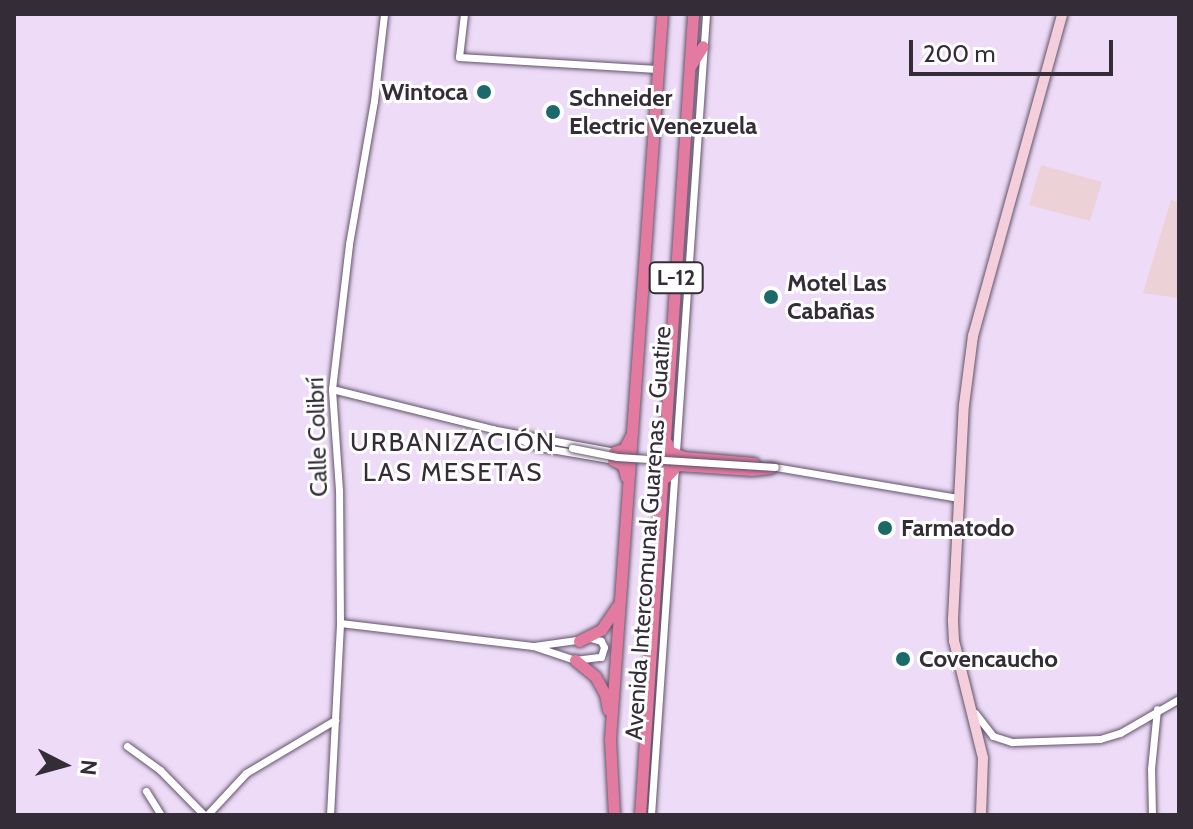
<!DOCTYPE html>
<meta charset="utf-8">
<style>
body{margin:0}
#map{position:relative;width:1193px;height:829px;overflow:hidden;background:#eddbf7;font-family:Cabin,sans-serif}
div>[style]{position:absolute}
.industrial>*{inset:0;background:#ecd1d6}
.roads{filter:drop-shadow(0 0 2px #62536a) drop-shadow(0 0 2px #62536a)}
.minor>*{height:7px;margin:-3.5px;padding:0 3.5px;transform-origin:3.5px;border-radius:3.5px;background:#fff}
.secondary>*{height:10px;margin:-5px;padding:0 5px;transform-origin:5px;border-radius:5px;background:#f4cedb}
.trunk>*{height:11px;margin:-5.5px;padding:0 5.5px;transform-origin:5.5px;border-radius:5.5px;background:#e37ba0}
.bridges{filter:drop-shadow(0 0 2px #62536a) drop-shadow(0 0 2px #62536a)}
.minor-bridge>*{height:7px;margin:-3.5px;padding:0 3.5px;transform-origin:3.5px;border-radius:3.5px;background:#fff}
.dots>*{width:22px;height:22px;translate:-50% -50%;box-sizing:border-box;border:4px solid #fff;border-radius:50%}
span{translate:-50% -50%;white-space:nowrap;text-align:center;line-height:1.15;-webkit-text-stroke:6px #fff;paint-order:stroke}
.shield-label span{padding:2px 6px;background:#fff;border:2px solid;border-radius:6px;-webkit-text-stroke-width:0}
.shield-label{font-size:22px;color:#342d38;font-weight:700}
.poi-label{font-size:24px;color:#342d38;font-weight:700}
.right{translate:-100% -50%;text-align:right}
.left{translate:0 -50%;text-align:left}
.street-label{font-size:24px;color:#342d38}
.neighbourhood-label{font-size:26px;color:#342d38;letter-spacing:2px}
.frame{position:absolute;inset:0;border:16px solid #342d38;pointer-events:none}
.north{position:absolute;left:24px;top:725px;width:80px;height:80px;-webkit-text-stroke:6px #fff;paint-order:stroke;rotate:96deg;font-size:22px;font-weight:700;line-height:32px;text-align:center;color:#342d38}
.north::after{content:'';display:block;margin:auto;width:28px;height:36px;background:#342d38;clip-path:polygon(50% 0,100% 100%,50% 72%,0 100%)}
.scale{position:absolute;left:909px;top:40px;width:204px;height:36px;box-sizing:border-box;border:4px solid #342d38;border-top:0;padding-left:10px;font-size:24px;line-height:28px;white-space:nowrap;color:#342d38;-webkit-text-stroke:6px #fff;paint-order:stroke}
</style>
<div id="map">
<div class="industrial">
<div style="clip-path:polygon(1041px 165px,1102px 182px,1090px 221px,1029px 205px)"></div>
<div style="clip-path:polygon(1171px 200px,1179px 202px,1179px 298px,1143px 293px)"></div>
</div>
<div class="roads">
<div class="minor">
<div style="left:464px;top:14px;width:43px;rotate:96.6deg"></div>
<div style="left:459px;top:57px;width:198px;rotate:3.5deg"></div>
<div style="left:332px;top:389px;width:166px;rotate:14deg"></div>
<div style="left:491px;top:429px;width:126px;rotate:10.5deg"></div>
<div style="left:508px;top:434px;width:34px;rotate:23deg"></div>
<div style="left:539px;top:447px;width:77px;rotate:9.7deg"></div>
<div style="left:775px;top:467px;width:186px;rotate:9.6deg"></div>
<div style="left:340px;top:623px;width:194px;rotate:6.8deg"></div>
<div style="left:533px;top:646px;width:44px;rotate:18.4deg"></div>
<div style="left:575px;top:660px;width:26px;rotate:-7deg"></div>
<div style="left:601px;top:657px;width:10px;rotate:-73deg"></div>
<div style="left:604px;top:647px;width:7px;rotate:-117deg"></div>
<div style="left:601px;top:641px;width:10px;rotate:-163deg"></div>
<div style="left:591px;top:638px;width:59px;rotate:172.1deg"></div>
<div style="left:975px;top:713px;width:29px;rotate:52deg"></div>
<div style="left:993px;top:736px;width:20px;rotate:18deg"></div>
<div style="left:1012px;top:742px;width:88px;rotate:-2deg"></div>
<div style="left:1100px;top:739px;width:21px;rotate:-17deg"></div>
<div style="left:1120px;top:733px;width:68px;rotate:-30deg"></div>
<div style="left:127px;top:746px;width:41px;rotate:36deg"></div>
<div style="left:160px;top:770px;width:63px;rotate:45.6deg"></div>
<div style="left:146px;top:791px;width:28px;rotate:58deg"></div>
<div style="left:207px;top:815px;width:57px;rotate:-47.1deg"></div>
<div style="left:246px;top:773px;width:104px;rotate:-30.8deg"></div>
<div style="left:330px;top:815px;width:192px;rotate:-87deg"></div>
<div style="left:340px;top:623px;width:133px;rotate:-90.4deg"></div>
<div style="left:339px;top:490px;width:101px;rotate:-94deg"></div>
<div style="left:332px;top:389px;width:146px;rotate:-83.3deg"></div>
<div style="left:349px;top:244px;width:145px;rotate:-80.1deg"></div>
<div style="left:374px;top:101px;width:88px;rotate:-83.4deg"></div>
<div style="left:651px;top:815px;width:803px;rotate:-86.07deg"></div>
<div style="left:1152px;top:815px;width:46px;rotate:-91.2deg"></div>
<div style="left:1151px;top:769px;width:60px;rotate:-84.3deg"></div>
</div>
<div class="secondary">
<div style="left:981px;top:815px;width:57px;rotate:-88deg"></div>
<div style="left:983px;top:758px;width:121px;rotate:-103.9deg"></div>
<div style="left:954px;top:641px;width:22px;rotate:-93deg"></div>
<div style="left:953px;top:619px;width:214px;rotate:-87.1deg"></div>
<div style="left:964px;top:405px;width:70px;rotate:-82.6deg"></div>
<div style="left:973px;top:336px;width:334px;rotate:-74.5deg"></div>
</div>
<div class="trunk">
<div style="left:691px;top:65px;width:22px;rotate:-58deg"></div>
<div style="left:667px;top:443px;width:8px;rotate:76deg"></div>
<div style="left:669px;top:451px;width:16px;rotate:22deg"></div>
<div style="left:684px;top:457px;width:70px;rotate:4.9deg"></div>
<div style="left:614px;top:452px;width:10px;rotate:-17deg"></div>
<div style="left:624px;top:449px;width:13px;rotate:-63deg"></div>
<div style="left:613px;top:460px;width:11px;rotate:27deg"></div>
<div style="left:623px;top:465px;width:12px;rotate:76deg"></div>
<div style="left:666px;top:477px;width:16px;rotate:-47deg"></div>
<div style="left:677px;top:465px;width:75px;rotate:3.8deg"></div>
<div style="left:752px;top:470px;width:18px;rotate:-6deg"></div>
<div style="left:579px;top:641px;width:25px;rotate:-27deg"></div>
<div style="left:601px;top:630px;width:29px;rotate:-56deg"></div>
<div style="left:575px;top:660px;width:26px;rotate:39deg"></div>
<div style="left:595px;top:676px;width:21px;rotate:61deg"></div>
<div style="left:605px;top:694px;width:16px;rotate:79deg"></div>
<div style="left:614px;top:815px;width:76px;rotate:-93deg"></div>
<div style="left:610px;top:739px;width:727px;rotate:-85.9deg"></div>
<div style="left:640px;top:815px;width:803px;rotate:-86.21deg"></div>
</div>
</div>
<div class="bridges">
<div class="minor-bridge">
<div style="left:572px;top:448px;width:46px;rotate:11.3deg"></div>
<div style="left:617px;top:457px;width:158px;rotate:3.6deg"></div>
</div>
</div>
<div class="dots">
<div style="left:484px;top:92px;background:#1c696a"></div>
<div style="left:553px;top:112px;background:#1c696a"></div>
<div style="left:771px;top:297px;background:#1c696a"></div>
<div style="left:885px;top:528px;background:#1c696a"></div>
<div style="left:903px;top:659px;background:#1c696a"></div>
</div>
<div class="shield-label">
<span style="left:676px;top:278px">L-12</span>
</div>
<div class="poi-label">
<span class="right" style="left:468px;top:92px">Wintoca</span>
<span class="left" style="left:569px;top:112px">Schneider<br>Electric Venezuela</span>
<span class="left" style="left:787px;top:297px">Motel Las<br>Cabañas</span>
<span class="left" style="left:901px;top:528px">Farmatodo</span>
<span class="left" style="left:919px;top:659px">Covencaucho</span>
</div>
<div class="street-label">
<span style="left:317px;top:437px;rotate:-92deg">Calle Colibrí</span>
<span style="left:648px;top:533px;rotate:-86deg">Avenida Intercomunal Guarenas - Guatire</span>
</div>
<div class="neighbourhood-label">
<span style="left:453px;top:458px">URBANIZACIÓN<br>LAS MESETAS</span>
</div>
<div class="frame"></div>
<div class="north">N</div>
<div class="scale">200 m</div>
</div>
